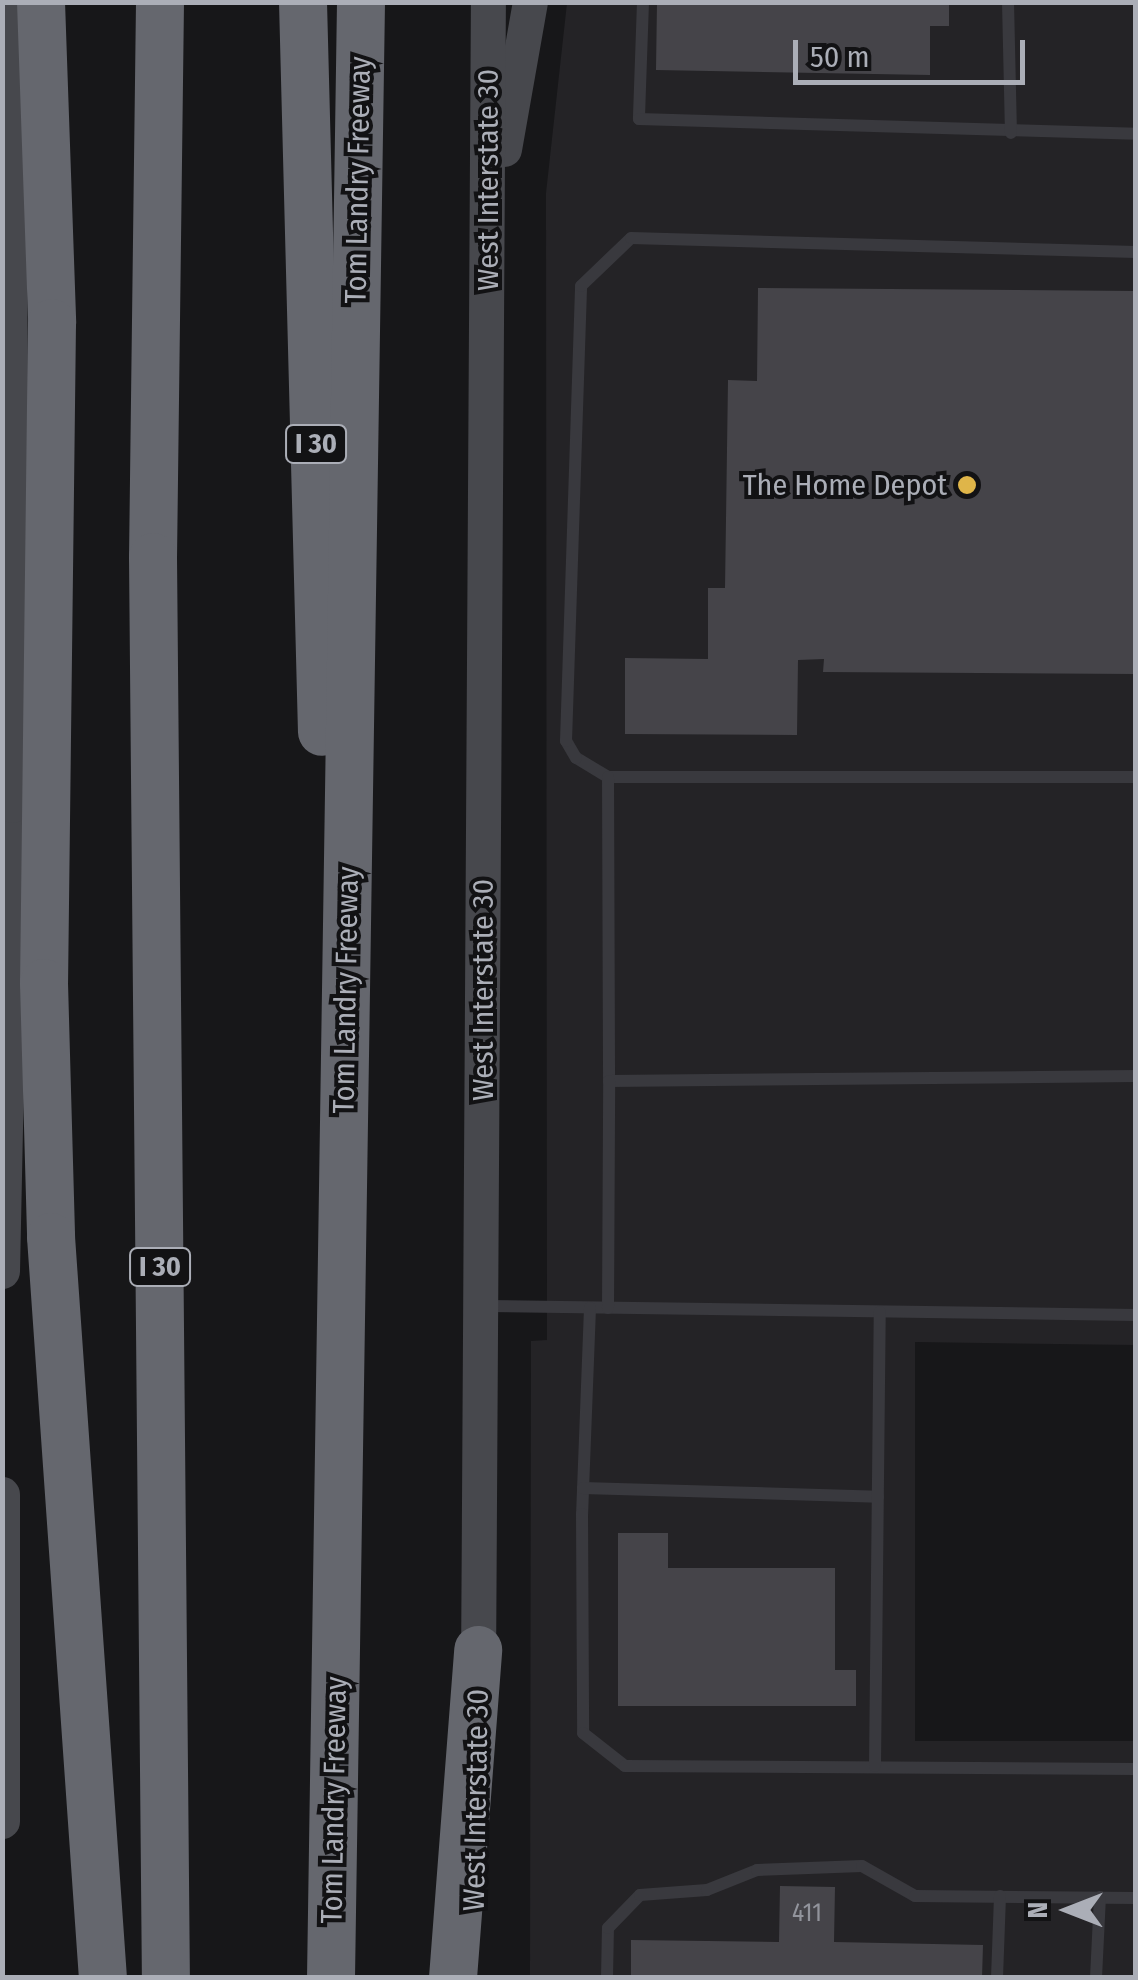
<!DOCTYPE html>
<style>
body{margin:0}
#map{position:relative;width:1138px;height:1980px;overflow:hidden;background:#171719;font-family:"Fira Sans Condensed",sans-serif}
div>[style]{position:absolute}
.built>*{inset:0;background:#242326}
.building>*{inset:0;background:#454449}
.lane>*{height:12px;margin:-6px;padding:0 6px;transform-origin:6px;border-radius:6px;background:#39393e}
.secondary>*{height:35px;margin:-17.5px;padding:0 17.5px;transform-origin:17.5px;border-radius:17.5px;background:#47484d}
.highway>*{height:48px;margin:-24px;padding:0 24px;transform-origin:24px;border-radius:24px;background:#65676e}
.dots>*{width:28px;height:28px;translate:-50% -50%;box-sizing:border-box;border:5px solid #121214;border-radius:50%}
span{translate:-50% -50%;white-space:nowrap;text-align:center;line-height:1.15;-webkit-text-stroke:8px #121214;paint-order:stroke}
.number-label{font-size:25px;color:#92949c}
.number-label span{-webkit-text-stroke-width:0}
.shield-label span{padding:2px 8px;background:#121214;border:2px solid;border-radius:8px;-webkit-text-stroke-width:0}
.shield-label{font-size:28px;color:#abaeb7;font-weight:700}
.street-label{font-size:30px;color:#abaeb7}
.poi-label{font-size:30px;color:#abaeb7}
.right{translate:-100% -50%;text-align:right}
.frame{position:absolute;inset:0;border:5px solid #abaeb7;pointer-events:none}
.north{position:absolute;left:1018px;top:1860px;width:100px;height:100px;-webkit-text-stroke:8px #121214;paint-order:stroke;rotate:270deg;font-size:28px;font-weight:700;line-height:40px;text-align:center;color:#abaeb7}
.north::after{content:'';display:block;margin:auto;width:35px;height:45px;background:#abaeb7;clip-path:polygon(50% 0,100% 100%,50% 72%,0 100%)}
.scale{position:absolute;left:793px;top:40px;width:232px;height:45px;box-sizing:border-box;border:5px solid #abaeb7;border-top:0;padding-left:12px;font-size:30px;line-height:35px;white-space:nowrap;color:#abaeb7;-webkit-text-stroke:8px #121214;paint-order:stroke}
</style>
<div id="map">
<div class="built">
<div style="clip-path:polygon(567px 3px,1135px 3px,1135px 1345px,915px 1342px,915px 1741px,1135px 1741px,1135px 1977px,530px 1978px,531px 1341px,547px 1340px,546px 193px)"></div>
</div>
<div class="building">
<div style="clip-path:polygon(657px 2px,949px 2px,949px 26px,930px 26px,930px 75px,656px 70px)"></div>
<div style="clip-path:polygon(758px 288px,1136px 291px,1136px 674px,823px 672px,824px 659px,798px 660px,797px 735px,625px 734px,625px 658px,708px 659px,708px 588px,725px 588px,728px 380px,757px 381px)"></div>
<div style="clip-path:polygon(618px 1533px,668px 1533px,668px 1568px,835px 1568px,835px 1670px,856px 1670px,856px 1706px,618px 1706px)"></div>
<div style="clip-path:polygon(780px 1886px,835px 1887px,834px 1942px,983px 1945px,982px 1978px,631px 1978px,631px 1940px,779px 1942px)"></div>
</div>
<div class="lane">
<div style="left:643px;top:2px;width:117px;rotate:92deg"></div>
<div style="left:639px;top:119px;width:497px;rotate:1.7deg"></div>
<div style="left:1008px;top:2px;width:131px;rotate:88.7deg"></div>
<div style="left:608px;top:777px;width:37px;rotate:-149deg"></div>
<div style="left:576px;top:758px;width:20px;rotate:-120deg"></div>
<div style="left:566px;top:741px;width:455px;rotate:-88.1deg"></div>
<div style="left:581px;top:286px;width:69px;rotate:-43.8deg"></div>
<div style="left:631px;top:238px;width:505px;rotate:1.59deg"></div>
<div style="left:1136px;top:777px;width:528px;rotate:180deg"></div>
<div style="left:608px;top:777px;width:304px;rotate:89.8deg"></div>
<div style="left:609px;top:1081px;width:527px;rotate:-0.54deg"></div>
<div style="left:485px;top:1306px;width:651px;rotate:0.79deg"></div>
<div style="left:590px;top:1308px;width:206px;rotate:92.2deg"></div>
<div style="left:582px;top:1514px;width:219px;rotate:89.7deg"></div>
<div style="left:583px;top:1733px;width:53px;rotate:38.2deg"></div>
<div style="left:625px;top:1766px;width:511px;rotate:0.34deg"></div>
<div style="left:608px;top:1308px;width:227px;rotate:-89.7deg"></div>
<div style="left:583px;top:1488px;width:295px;rotate:1.7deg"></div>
<div style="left:875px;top:1766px;width:454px;rotate:-89.4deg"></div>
<div style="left:607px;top:1978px;width:50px;rotate:-88.9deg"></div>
<div style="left:608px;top:1928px;width:46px;rotate:-45.9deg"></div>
<div style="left:640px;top:1895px;width:67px;rotate:-4.3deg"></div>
<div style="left:707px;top:1890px;width:54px;rotate:-21.8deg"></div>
<div style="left:757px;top:1870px;width:105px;rotate:-2.2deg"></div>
<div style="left:862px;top:1866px;width:61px;rotate:29.5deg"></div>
<div style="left:915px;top:1896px;width:221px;rotate:0.5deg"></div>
<div style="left:997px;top:1978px;width:82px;rotate:-87.9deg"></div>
<div style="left:1096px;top:1978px;width:81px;rotate:-87.2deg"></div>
</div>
<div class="secondary">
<div style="left:504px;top:149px;width:149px;rotate:-80deg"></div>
<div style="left:2px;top:1271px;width:466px;rotate:-88.8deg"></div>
<div style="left:12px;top:805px;width:803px;rotate:-90.29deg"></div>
<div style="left:2px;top:1494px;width:327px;rotate:90deg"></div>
<div style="left:478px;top:1672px;width:1670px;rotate:-89.66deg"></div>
</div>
<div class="highway">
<div style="left:41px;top:2px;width:321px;rotate:88deg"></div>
<div style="left:52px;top:323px;width:660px;rotate:90.69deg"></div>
<div style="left:44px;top:983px;width:254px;rotate:88.4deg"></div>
<div style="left:51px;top:1237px;width:743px;rotate:85.99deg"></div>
<div style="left:160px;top:2px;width:555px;rotate:90.72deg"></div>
<div style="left:153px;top:557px;width:1421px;rotate:89.48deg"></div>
<div style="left:303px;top:2px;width:730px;rotate:88.51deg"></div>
<div style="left:331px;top:1978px;width:1976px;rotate:-89.13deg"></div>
<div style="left:453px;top:1978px;width:329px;rotate:-85.6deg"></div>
</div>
<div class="dots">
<div style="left:967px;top:485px;background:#dfb549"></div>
</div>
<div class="number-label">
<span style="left:807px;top:1913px">411</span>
</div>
<div class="shield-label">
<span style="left:316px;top:444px">I 30</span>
<span style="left:160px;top:1267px">I 30</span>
</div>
<div class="street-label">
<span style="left:358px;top:180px;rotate:-89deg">Tom Landry Freeway</span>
<span style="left:488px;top:180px;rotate:-90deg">West Interstate 30</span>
<span style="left:346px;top:990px;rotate:-89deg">Tom Landry Freeway</span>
<span style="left:483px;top:990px;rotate:-90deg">West Interstate 30</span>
<span style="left:334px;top:1800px;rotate:-89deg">Tom Landry Freeway</span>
<span style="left:476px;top:1800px;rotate:-89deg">West Interstate 30</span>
</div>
<div class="poi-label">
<span class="right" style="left:947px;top:485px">The Home Depot</span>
</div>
<div class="frame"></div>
<div class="north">N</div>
<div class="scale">50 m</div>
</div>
